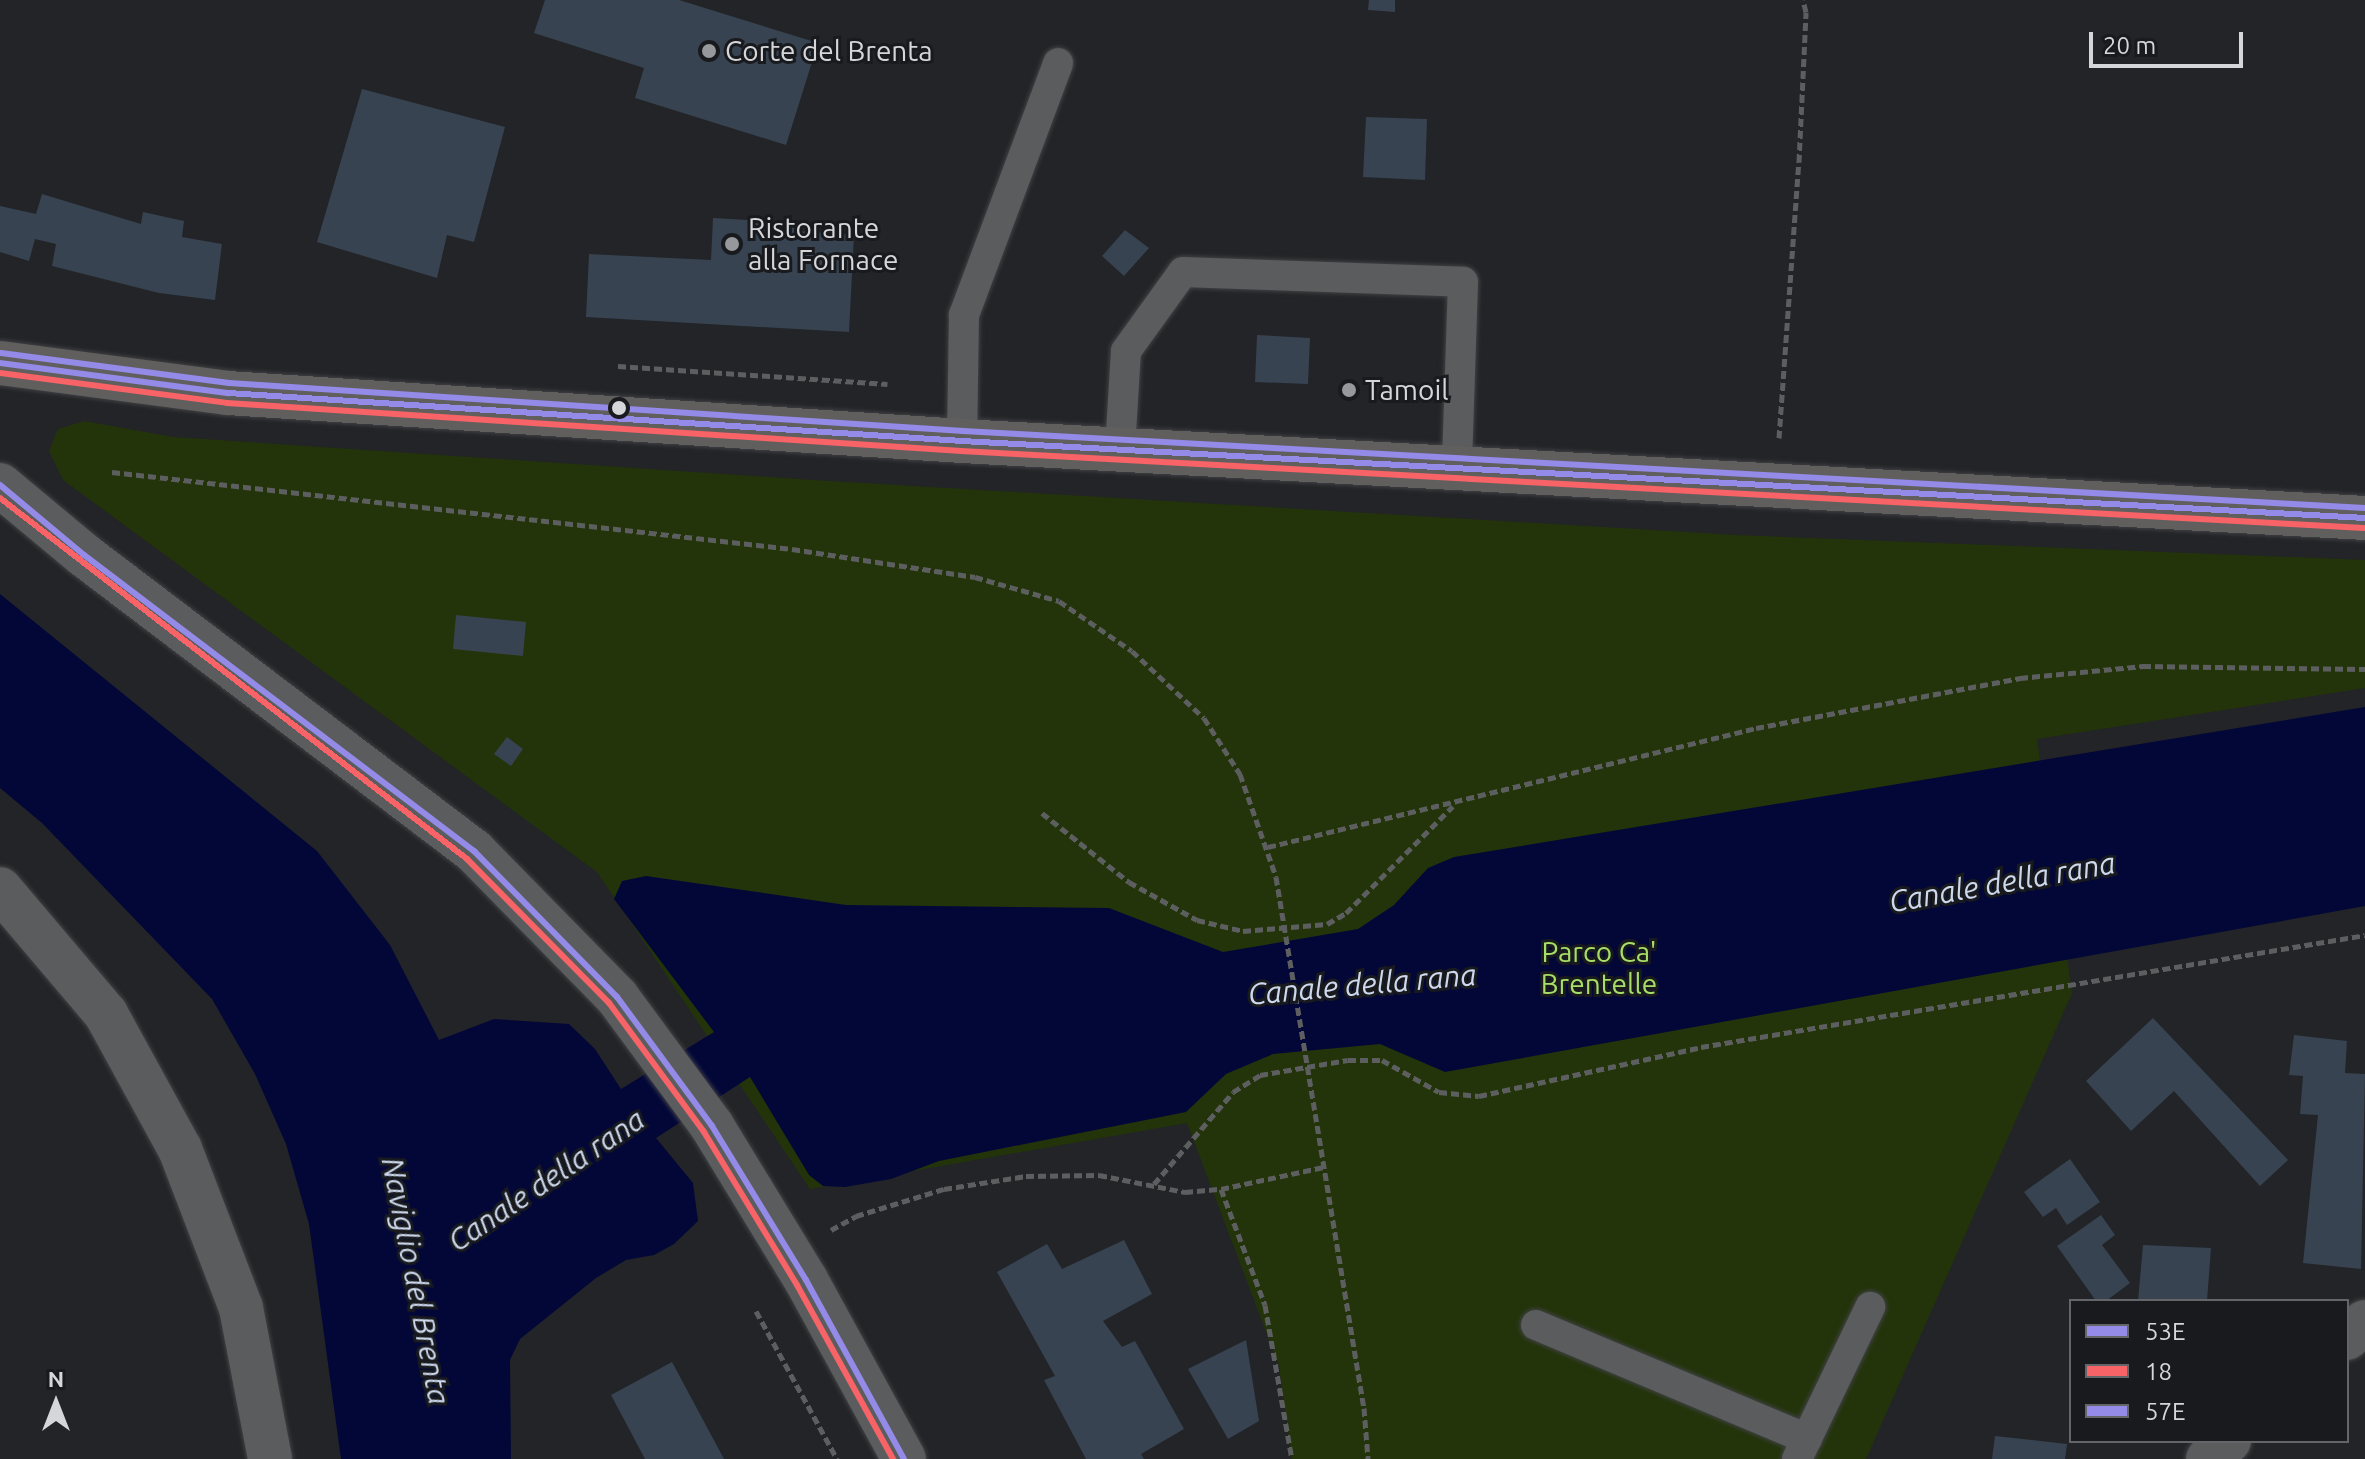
<!DOCTYPE html>
<style>
body{margin:0}
#map{position:relative;width:2365px;height:1459px;overflow:hidden;background:#222427;font-family:Ubuntu,sans-serif}
div>[style]{position:absolute}
.green>*{inset:0;background:#23340a}
.water>*{inset:0;background:#030738}
.building>*{inset:0;background:#374351}
.path>*{height:5px;margin-top:-2.5px;transform-origin:0;background:repeating-linear-gradient(90deg,#5d5e5f 0 8px,transparent 0 12px)}
.roads{filter:drop-shadow(0 0 2px #404144) drop-shadow(0 0 2px #404144)}
.service>*{height:30px;margin:-15px;padding:0 15px;transform-origin:15px;border-radius:15px;background:#5b5c5e}
.minor>*{height:44px;margin:-22px;padding:0 22px;transform-origin:22px;border-radius:22px;background:#5b5c5e}
.tertiary>*{height:44px;margin:-22px;padding:0 22px;transform-origin:22px;border-radius:22px;background:#5b5c5e}
.primary>*{height:44px;margin:-22px;padding:0 22px;transform-origin:22px;border-radius:22px;background:#615f5e}
.path-bridge>*{height:5px;margin-top:-2.5px;transform-origin:0;background:repeating-linear-gradient(90deg,#5d5e5f 0 8px,transparent 0 12px)}
.bus-1>*{height:6px;margin:-3px;padding:0 3px;transform-origin:3px;border-radius:3px;background:#948be9}
.bus-2>*{height:6px;margin:-3px;padding:0 3px;transform-origin:3px;border-radius:3px;background:#f76366}
.bus-3>*{height:6px;margin:-3px;padding:0 3px;transform-origin:3px;border-radius:3px;background:#948be9}
.dots>*{width:22px;height:22px;translate:-50% -50%;box-sizing:border-box;border:4px solid #181a1e;border-radius:50%}
span{translate:-50% -50%;white-space:nowrap;text-align:center;line-height:1.15;-webkit-text-stroke:6px #181a1e;paint-order:stroke}
.poi-label{font-size:28px;color:#d4d6d9}
.left{translate:0 -50%;text-align:left}
.park-label{font-size:28px;color:#a7dd68}
.water-label{font-size:30px;color:#cdd8ed;font-style:italic}
.legend{position:absolute;left:2069px;top:1299px;width:280px;height:144px;box-sizing:border-box;background:#181a1e;border:2px solid #636569;margin:0;padding:10px 14px;list-style:none;font-size:24px;color:#d4d6d9}
.legend li{display:flex;align-items:center;gap:16px;height:40px}
.legend b{width:40px;border:2px solid #636569}
.north{position:absolute;left:16px;top:1363px;width:80px;height:80px;-webkit-text-stroke:6px #181a1e;paint-order:stroke;rotate:0deg;font-size:22px;font-weight:700;line-height:32px;text-align:center;color:#d4d6d9}
.north::after{content:'';display:block;margin:auto;width:28px;height:36px;background:#d4d6d9;clip-path:polygon(50% 0,100% 100%,50% 72%,0 100%)}
.scale{position:absolute;left:2089px;top:32px;width:154px;height:36px;box-sizing:border-box;border:4px solid #d4d6d9;border-top:0;padding-left:10px;font-size:24px;line-height:28px;white-space:nowrap;color:#d4d6d9;-webkit-text-stroke:6px #181a1e;paint-order:stroke}
</style>
<div id="map">
<div class="green">
<div style="clip-path:polygon(84px 421px,173px 437px,813px 480px,1736px 535px,2365px 560px,2365px 688px,2037px 739px,2072px 993px,1866px 1459px,1292px 1459px,1279px 1366px,1187px 1123px,810px 1189px,597px 872px,63px 480px,49px 451px,58px 429px)"></div>
</div>
<div class="water">
<div style="clip-path:polygon(0 594px,317px 851px,390px 945px,439px 1040px,494px 1019px,569px 1024px,595px 1049px,621px 1089px,714px 1032px,614px 899px,622px 881px,646px 876px,846px 905px,1109px 908px,1223px 952px,1358px 929px,1394px 905px,1428px 868px,1454px 857px,2365px 707px,2365px 906px,1445px 1072px,1380px 1044px,1273px 1054px,1226px 1074px,1186px 1112px,939px 1161px,891px 1179px,845px 1187px,823px 1186px,809px 1175px,750px 1077px,656px 1138px,693px 1183px,698px 1221px,674px 1244px,654px 1255px,626px 1260px,596px 1278px,520px 1339px,510px 1360px,511px 1459px,341px 1459px,309px 1224px,286px 1144px,255px 1074px,212px 999px,42px 823px,0 788px)"></div>
</div>
<div class="building">
<div style="clip-path:polygon(545px 0,679px 0,818px 43px,786px 145px,635px 98px,644px 68px,534px 33px)"></div>
<div style="clip-path:polygon(1369px 0,1395px 0,1395px 12px,1368px 10px)"></div>
<div style="clip-path:polygon(362px 89px,505px 127px,474px 242px,447px 235px,437px 278px,317px 242px)"></div>
<div style="clip-path:polygon(1366px 117px,1427px 119px,1425px 180px,1363px 177px)"></div>
<div style="clip-path:polygon(42px 194px,141px 224px,143px 212px,184px 221px,182px 237px,222px 244px,215px 300px,159px 293px,52px 266px,56px 244px,35px 239px,29px 261px,0 252px,0 206px,36px 214px)"></div>
<div style="clip-path:polygon(713px 218px,797px 223px,797px 231px,854px 235px,849px 332px,586px 317px,589px 254px,711px 260px)"></div>
<div style="clip-path:polygon(1125px 230px,1149px 248px,1124px 276px,1102px 256px)"></div>
<div style="clip-path:polygon(1257px 335px,1310px 338px,1308px 384px,1255px 382px)"></div>
<div style="clip-path:polygon(456px 615px,526px 622px,523px 656px,453px 649px)"></div>
<div style="clip-path:polygon(507px 737px,523px 749px,511px 766px,494px 754px)"></div>
<div style="clip-path:polygon(2153px 1018px,2288px 1160px,2260px 1186px,2174px 1091px,2131px 1131px,2086px 1081px)"></div>
<div style="clip-path:polygon(2294px 1035px,2347px 1041px,2345px 1073px,2365px 1074px,2361px 1269px,2303px 1263px,2318px 1115px,2300px 1114px,2303px 1076px,2289px 1075px)"></div>
<div style="clip-path:polygon(2070px 1159px,2100px 1202px,2067px 1225px,2056px 1208px,2043px 1217px,2024px 1192px)"></div>
<div style="clip-path:polygon(2101px 1215px,2115px 1235px,2102px 1245px,2130px 1283px,2106px 1301px,2096px 1301px,2057px 1246px)"></div>
<div style="clip-path:polygon(1124px 1240px,1152px 1294px,1103px 1321px,1122px 1347px,1135px 1341px,1184px 1429px,1141px 1454px,1144px 1459px,1086px 1459px,1044px 1380px,1055px 1376px,997px 1272px,1047px 1244px,1062px 1269px)"></div>
<div style="clip-path:polygon(2143px 1245px,2211px 1248px,2207px 1301px,2138px 1301px)"></div>
<div style="clip-path:polygon(1246px 1340px,1259px 1421px,1228px 1439px,1188px 1369px)"></div>
<div style="clip-path:polygon(672px 1362px,724px 1459px,645px 1459px,611px 1395px)"></div>
<div style="clip-path:polygon(1995px 1436px,2067px 1444px,2065px 1459px,1992px 1459px)"></div>
</div>
<div class="path">
<div style="left:618px;top:366px;width:270px;rotate:3.8deg"></div>
<div style="left:1779px;top:438px;width:277px;rotate:-85.9deg"></div>
<div style="left:1799px;top:162px;width:150px;rotate:-87.3deg"></div>
<div style="left:1806px;top:12px;width:12px;rotate:-104deg"></div>
<div style="left:112px;top:472px;width:684px;rotate:6.46deg"></div>
<div style="left:792px;top:549px;width:185px;rotate:8.7deg"></div>
<div style="left:975px;top:577px;width:87px;rotate:15.9deg"></div>
<div style="left:1059px;top:601px;width:88px;rotate:34.4deg"></div>
<div style="left:1132px;top:651px;width:98px;rotate:42.9deg"></div>
<div style="left:1204px;top:718px;width:67px;rotate:57.3deg"></div>
<div style="left:1240px;top:774px;width:109px;rotate:70.7deg"></div>
<div style="left:1042px;top:813px;width:111px;rotate:38.4deg"></div>
<div style="left:1129px;top:882px;width:78px;rotate:29.2deg"></div>
<div style="left:1197px;top:920px;width:47px;rotate:13.4deg"></div>
<div style="left:1243px;top:931px;width:84px;rotate:-4.8deg"></div>
<div style="left:1327px;top:924px;width:22px;rotate:-30deg"></div>
<div style="left:1346px;top:913px;width:151px;rotate:-45deg"></div>
<div style="left:1268px;top:847px;width:502px;rotate:-13.7deg"></div>
<div style="left:1756px;top:728px;width:269px;rotate:-10.7deg"></div>
<div style="left:2020px;top:678px;width:124px;rotate:-5.6deg"></div>
<div style="left:2143px;top:666px;width:222px;rotate:0.8deg"></div>
<div style="left:1321px;top:1149px;width:263px;rotate:80.6deg"></div>
<div style="left:1364px;top:1408px;width:51px;rotate:85.5deg"></div>
<div style="left:1154px;top:1184px;width:121px;rotate:-49.3deg"></div>
<div style="left:1233px;top:1092px;width:32px;rotate:-32deg"></div>
<div style="left:1260px;top:1075px;width:89px;rotate:-9.7deg"></div>
<div style="left:1348px;top:1060px;width:34px"></div>
<div style="left:1382px;top:1060px;width:65px;rotate:29.3deg"></div>
<div style="left:1439px;top:1092px;width:40px;rotate:5.7deg"></div>
<div style="left:1479px;top:1096px;width:227px;rotate:-12.4deg"></div>
<div style="left:1701px;top:1047px;width:673px;rotate:-9.57deg"></div>
<div style="left:1221px;top:1189px;width:105px;rotate:-12.1deg"></div>
<div style="left:831px;top:1230px;width:29px;rotate:-29deg"></div>
<div style="left:856px;top:1216px;width:92px;rotate:-17.1deg"></div>
<div style="left:944px;top:1189px;width:83px;rotate:-9deg"></div>
<div style="left:1026px;top:1176px;width:73px;rotate:-0.8deg"></div>
<div style="left:1099px;top:1175px;width:88px;rotate:11.2deg"></div>
<div style="left:1185px;top:1192px;width:36px;rotate:-5deg"></div>
<div style="left:1221px;top:1189px;width:124px;rotate:69.2deg"></div>
<div style="left:1265px;top:1305px;width:156px;rotate:80.1deg"></div>
<div style="left:756px;top:1311px;width:169px;rotate:61.3deg"></div>
</div>
<div class="roads">
<div class="service">
<div style="left:962px;top:441px;width:126px;rotate:-89.1deg"></div>
<div style="left:964px;top:315px;width:269px;rotate:-69.5deg"></div>
<div style="left:1120px;top:449px;width:98px;rotate:-86.5deg"></div>
<div style="left:1126px;top:351px;width:97px;rotate:-54.2deg"></div>
<div style="left:1183px;top:272px;width:280px;rotate:2deg"></div>
<div style="left:1463px;top:282px;width:184px;rotate:91.9deg"></div>
<div style="left:1536px;top:1325px;width:294px;rotate:22.8deg"></div>
<div style="left:1797px;top:1459px;width:169px;rotate:-64.3deg"></div>
</div>
<div class="minor">
<div style="left:0;top:889px;width:164px;rotate:49.7deg"></div>
<div style="left:106px;top:1014px;width:154px;rotate:61.3deg"></div>
<div style="left:180px;top:1149px;width:170px;rotate:69deg"></div>
<div style="left:241px;top:1308px;width:154px;rotate:79.1deg"></div>
<div style="left:2347px;top:1338px;width:24px;rotate:-42deg"></div>
<div style="left:2208px;top:1459px;width:28px;rotate:-41deg"></div>
</div>
<div class="tertiary">
<div style="left:0;top:485px;width:109px;rotate:39.8deg"></div>
<div style="left:84px;top:555px;width:490px;rotate:37.2deg"></div>
<div style="left:474px;top:851px;width:204px;rotate:45.6deg"></div>
<div style="left:617px;top:997px;width:160px;rotate:53.6deg"></div>
<div style="left:712px;top:1126px;width:180px;rotate:58.6deg"></div>
<div style="left:806px;top:1280px;width:204px;rotate:61.3deg"></div>
</div>
<div class="primary">
<div style="left:0;top:363px;width:230px;rotate:7.5deg"></div>
<div style="left:228px;top:393px;width:736px;rotate:3.74deg"></div>
<div style="left:962px;top:441px;width:1405px;rotate:3.14deg"></div>
</div>
</div>
<div class="path-bridge">
<div style="left:1276px;top:877px;width:276px;rotate:80.6deg"></div>
</div>
<div class="bus-1">
<div style="left:0;top:363px;width:230px;rotate:7.5deg"></div>
<div style="left:228px;top:393px;width:736px;rotate:3.74deg"></div>
<div style="left:962px;top:441px;width:1405px;rotate:3.14deg"></div>
<div style="left:0;top:485px;width:109px;rotate:39.8deg"></div>
<div style="left:84px;top:555px;width:490px;rotate:37.2deg"></div>
<div style="left:474px;top:851px;width:204px;rotate:45.6deg"></div>
<div style="left:617px;top:997px;width:160px;rotate:53.6deg"></div>
<div style="left:712px;top:1126px;width:180px;rotate:58.6deg"></div>
<div style="left:806px;top:1280px;width:204px;rotate:61.3deg"></div>
</div>
<div class="bus-2">
<div style="left:0;top:373px;width:229px;rotate:7.5deg"></div>
<div style="left:227px;top:403px;width:736px;rotate:3.74deg"></div>
<div style="left:961px;top:451px;width:1405px;rotate:3.14deg"></div>
<div style="left:0;top:498px;width:590px;rotate:37.7deg"></div>
<div style="left:467px;top:859px;width:202px;rotate:45.4deg"></div>
<div style="left:609px;top:1003px;width:160px;rotate:53.6deg"></div>
<div style="left:704px;top:1132px;width:179px;rotate:58.7deg"></div>
<div style="left:797px;top:1285px;width:199px;rotate:61.1deg"></div>
</div>
<div class="bus-3">
<div style="left:1px;top:353px;width:230px;rotate:7.5deg"></div>
<div style="left:229px;top:383px;width:736px;rotate:3.74deg"></div>
<div style="left:963px;top:431px;width:1404px;rotate:3.14deg"></div>
</div>
<div class="dots">
<div style="left:709px;top:51px;background:#96989b"></div>
<div style="left:732px;top:244px;background:#96989b"></div>
<div style="left:1349px;top:390px;background:#96989b"></div>
<div style="left:619px;top:408px;background:#d4d6d9"></div>
</div>
<div class="poi-label">
<span class="left" style="left:725px;top:51px">Corte del Brenta</span>
<span class="left" style="left:748px;top:244px">Ristorante<br>alla Fornace</span>
<span class="left" style="left:1365px;top:390px">Tamoil</span>
</div>
<div class="park-label">
<span style="left:1599px;top:968px">Parco Ca'<br>Brentelle</span>
</div>
<div class="water-label">
<span style="left:2002px;top:882px;rotate:-10deg">Canale della rana</span>
<span style="left:1362px;top:984px;rotate:-5deg">Canale della rana</span>
<span style="left:546px;top:1180px;rotate:-34deg">Canale della rana</span>
<span style="left:416px;top:1281px;rotate:79deg">Naviglio del Brenta</span>
</div>
<ul class="legend">
<li><b style="height:10px;background:#948be9"></b>53E</li>
<li><b style="height:10px;background:#f76366"></b>18</li>
<li><b style="height:10px;background:#948be9"></b>57E</li>
</ul>
<div class="north">N</div>
<div class="scale">20 m</div>
</div>
